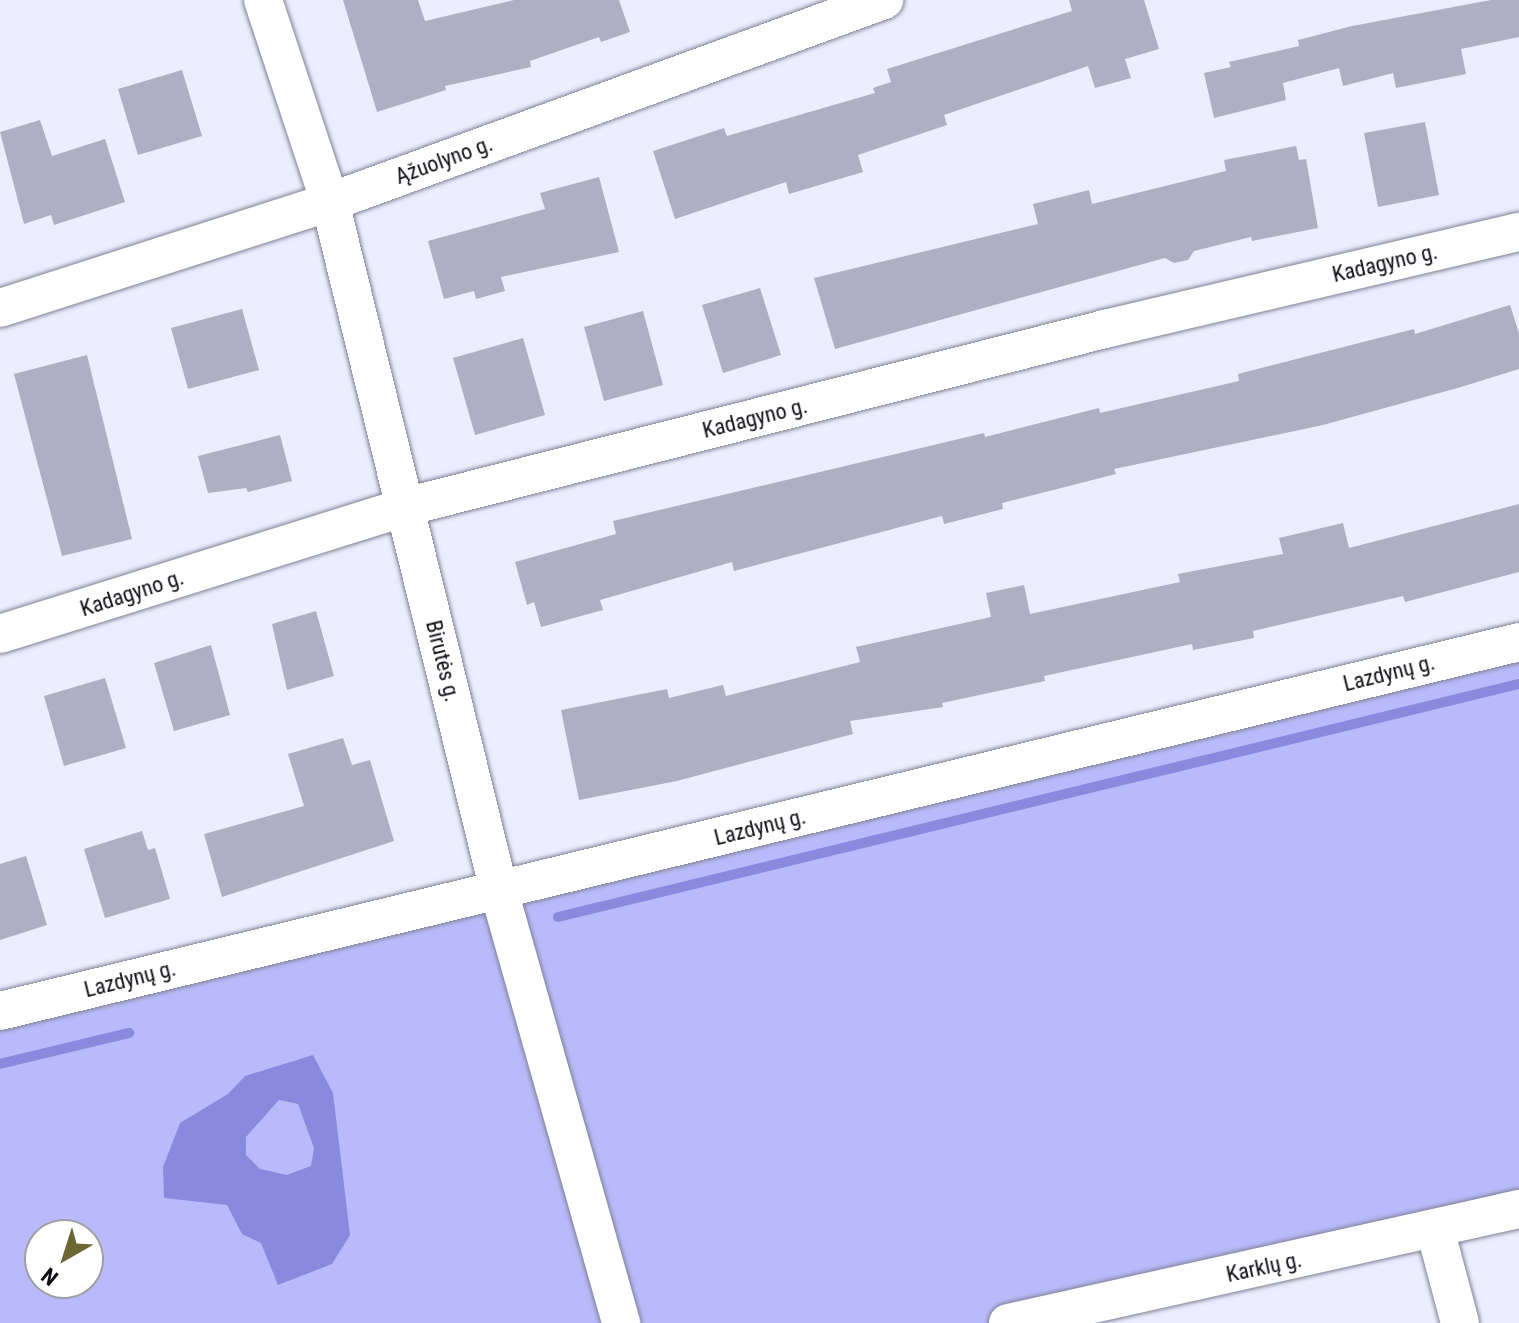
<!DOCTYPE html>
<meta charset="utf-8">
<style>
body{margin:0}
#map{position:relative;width:1519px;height:1323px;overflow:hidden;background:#ecedfe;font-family:"Roboto Condensed",sans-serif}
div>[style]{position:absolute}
.green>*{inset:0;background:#b8bafb}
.water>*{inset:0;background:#8989de}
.stream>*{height:10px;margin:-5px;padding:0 5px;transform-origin:5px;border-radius:5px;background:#8989de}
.building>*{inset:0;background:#aeafc3}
.roads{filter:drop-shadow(0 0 2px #808194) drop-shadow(0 0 2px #808194)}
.street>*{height:38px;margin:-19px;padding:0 19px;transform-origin:19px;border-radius:19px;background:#fff}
span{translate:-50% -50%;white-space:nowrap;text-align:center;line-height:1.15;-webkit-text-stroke:8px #fff;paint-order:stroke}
.street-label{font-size:22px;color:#0f0f16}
.north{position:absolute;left:24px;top:1219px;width:80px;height:80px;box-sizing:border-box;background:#fff;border:2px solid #9f9fa2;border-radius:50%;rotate:219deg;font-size:22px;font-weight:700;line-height:32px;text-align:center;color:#0f0f16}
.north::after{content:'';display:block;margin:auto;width:28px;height:36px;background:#6c6633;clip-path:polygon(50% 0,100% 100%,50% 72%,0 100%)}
</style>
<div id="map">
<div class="green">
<div style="clip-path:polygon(evenodd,1519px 653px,1519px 1209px,1008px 1323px,0 1323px,0 1011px,1519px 653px,40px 1235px,88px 1235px,88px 1283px,40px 1283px,40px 1235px)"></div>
</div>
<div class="water">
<div style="clip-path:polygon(evenodd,313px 1055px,333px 1093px,350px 1235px,332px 1264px,278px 1285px,261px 1243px,242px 1234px,227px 1205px,164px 1198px,163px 1167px,180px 1123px,228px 1094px,245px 1076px,313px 1055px,279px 1100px,298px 1104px,314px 1148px,311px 1166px,287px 1175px,260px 1169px,246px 1155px,246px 1137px,279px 1100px)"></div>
</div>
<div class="stream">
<div style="left:558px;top:917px;width:989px;rotate:-13.63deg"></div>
<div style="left:0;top:1064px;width:133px;rotate:-13.5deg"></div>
</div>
<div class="building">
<div style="clip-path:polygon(343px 0,418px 0,425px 21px,514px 0,619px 0,630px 32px,601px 42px,599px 37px,530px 61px,531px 67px,445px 86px,446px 90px,377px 112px)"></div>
<div style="clip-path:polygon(1069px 0,1144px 0,1159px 49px,1125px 59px,1131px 78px,1095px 88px,1088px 66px,944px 115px,947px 125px,858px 155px,863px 172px,789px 194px,786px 182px,675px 219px,653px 151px,724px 128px,727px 136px,875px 93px,873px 88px,891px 82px,887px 69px,1072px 11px)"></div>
<div style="clip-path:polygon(1491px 0,1519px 0,1519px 37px,1461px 49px,1466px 74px,1396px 88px,1393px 73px,1343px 86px,1339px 68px,1283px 83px,1286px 100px,1214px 118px,1204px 73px,1231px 67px,1229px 62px,1299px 46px,1298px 40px,1352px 26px)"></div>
<div style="clip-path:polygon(182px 70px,202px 136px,138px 155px,118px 89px)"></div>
<div style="clip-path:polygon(40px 120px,52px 156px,105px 139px,125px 202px,54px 225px,51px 215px,24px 224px,0 132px)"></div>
<div style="clip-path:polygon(1425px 122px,1439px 195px,1378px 207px,1364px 133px)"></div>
<div style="clip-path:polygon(1296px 146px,1299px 160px,1306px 159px,1318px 228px,1252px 241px,1251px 237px,1194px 251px,1188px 260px,1174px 263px,1165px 258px,835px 349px,814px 278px,1038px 224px,1033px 204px,1089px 190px,1092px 204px,1226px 171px,1224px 160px)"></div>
<div style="clip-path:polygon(599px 177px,619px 252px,501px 277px,505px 291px,476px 299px,474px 291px,444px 299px,428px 241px,545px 209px,540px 193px)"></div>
<div style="clip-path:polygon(760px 288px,781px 355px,723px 373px,702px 305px)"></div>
<div style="clip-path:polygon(1510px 305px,1519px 333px,1519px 369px,1461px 387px,1323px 425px,1114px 469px,1116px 474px,1002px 503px,1003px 509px,944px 524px,942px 516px,734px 571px,732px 562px,600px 600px,603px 610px,541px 627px,534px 602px,527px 605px,515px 562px,616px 534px,613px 521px,984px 433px,985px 437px,1099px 408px,1100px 413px,1239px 381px,1238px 374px,1414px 329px,1415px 334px)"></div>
<div style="clip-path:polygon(242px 309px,259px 370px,188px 389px,171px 328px)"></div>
<div style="clip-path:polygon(643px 311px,663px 385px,604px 401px,584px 327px)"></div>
<div style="clip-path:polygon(523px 338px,545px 415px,475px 435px,453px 358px)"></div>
<div style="clip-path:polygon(87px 355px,132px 539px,62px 556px,14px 374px)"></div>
<div style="clip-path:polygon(280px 435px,292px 481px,248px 492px,246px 488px,208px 493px,198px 456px)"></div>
<div style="clip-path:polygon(1519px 504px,1519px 572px,1405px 602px,1403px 596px,1253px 631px,1254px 638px,1193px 650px,1192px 644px,1044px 676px,1045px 681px,942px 703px,943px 707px,850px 721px,853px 734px,677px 781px,579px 800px,561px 710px,667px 689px,669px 698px,723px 685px,726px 696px,860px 662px,856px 647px,991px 617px,986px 593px,1024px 585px,1030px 614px,1180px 582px,1178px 574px,1283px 554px,1279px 538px,1343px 523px,1349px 548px)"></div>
<div style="clip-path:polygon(316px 611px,334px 676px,287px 690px,272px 624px)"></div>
<div style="clip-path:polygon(211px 645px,230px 715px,174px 731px,154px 663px)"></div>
<div style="clip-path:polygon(105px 678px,126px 748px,64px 766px,44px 696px)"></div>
<div style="clip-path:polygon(343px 738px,352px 765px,370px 760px,394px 841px,222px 897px,204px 834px,304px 806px,288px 754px)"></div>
<div style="clip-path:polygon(142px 831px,148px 850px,155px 848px,170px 899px,105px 918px,84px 849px)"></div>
<div style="clip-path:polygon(26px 856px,47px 925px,0 940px,0 864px)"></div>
</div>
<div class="roads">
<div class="street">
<div style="left:263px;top:0;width:213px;rotate:71.7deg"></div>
<div style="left:330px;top:202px;width:709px;rotate:76.22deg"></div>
<div style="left:499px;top:891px;width:449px;rotate:74.2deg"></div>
<div style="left:0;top:308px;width:347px;rotate:-17.8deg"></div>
<div style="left:330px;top:202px;width:590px;rotate:-20.03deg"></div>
<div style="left:0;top:634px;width:424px;rotate:-17.4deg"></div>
<div style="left:405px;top:507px;width:722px;rotate:-14.27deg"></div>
<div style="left:1105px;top:329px;width:425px;rotate:-13.2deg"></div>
<div style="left:0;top:1011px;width:1563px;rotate:-13.65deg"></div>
<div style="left:1435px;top:1229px;width:97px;rotate:75.1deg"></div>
<div style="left:1008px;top:1323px;width:524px;rotate:-12.58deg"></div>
</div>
</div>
<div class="street-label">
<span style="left:444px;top:160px;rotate:-20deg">Ąžuolyno g.</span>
<span style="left:1385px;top:263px;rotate:-13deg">Kadagyno g.</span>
<span style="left:755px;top:418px;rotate:-14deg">Kadagyno g.</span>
<span style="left:132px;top:593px;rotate:-18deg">Kadagyno g.</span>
<span style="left:443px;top:661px;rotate:76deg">Birutės g.</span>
<span style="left:1389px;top:673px;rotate:-14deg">Lazdynų g.</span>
<span style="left:760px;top:827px;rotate:-14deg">Lazdynų g.</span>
<span style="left:130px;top:979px;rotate:-14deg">Lazdynų g.</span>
<span style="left:1264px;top:1267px;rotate:-12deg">Karklų g.</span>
</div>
<div class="north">N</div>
</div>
